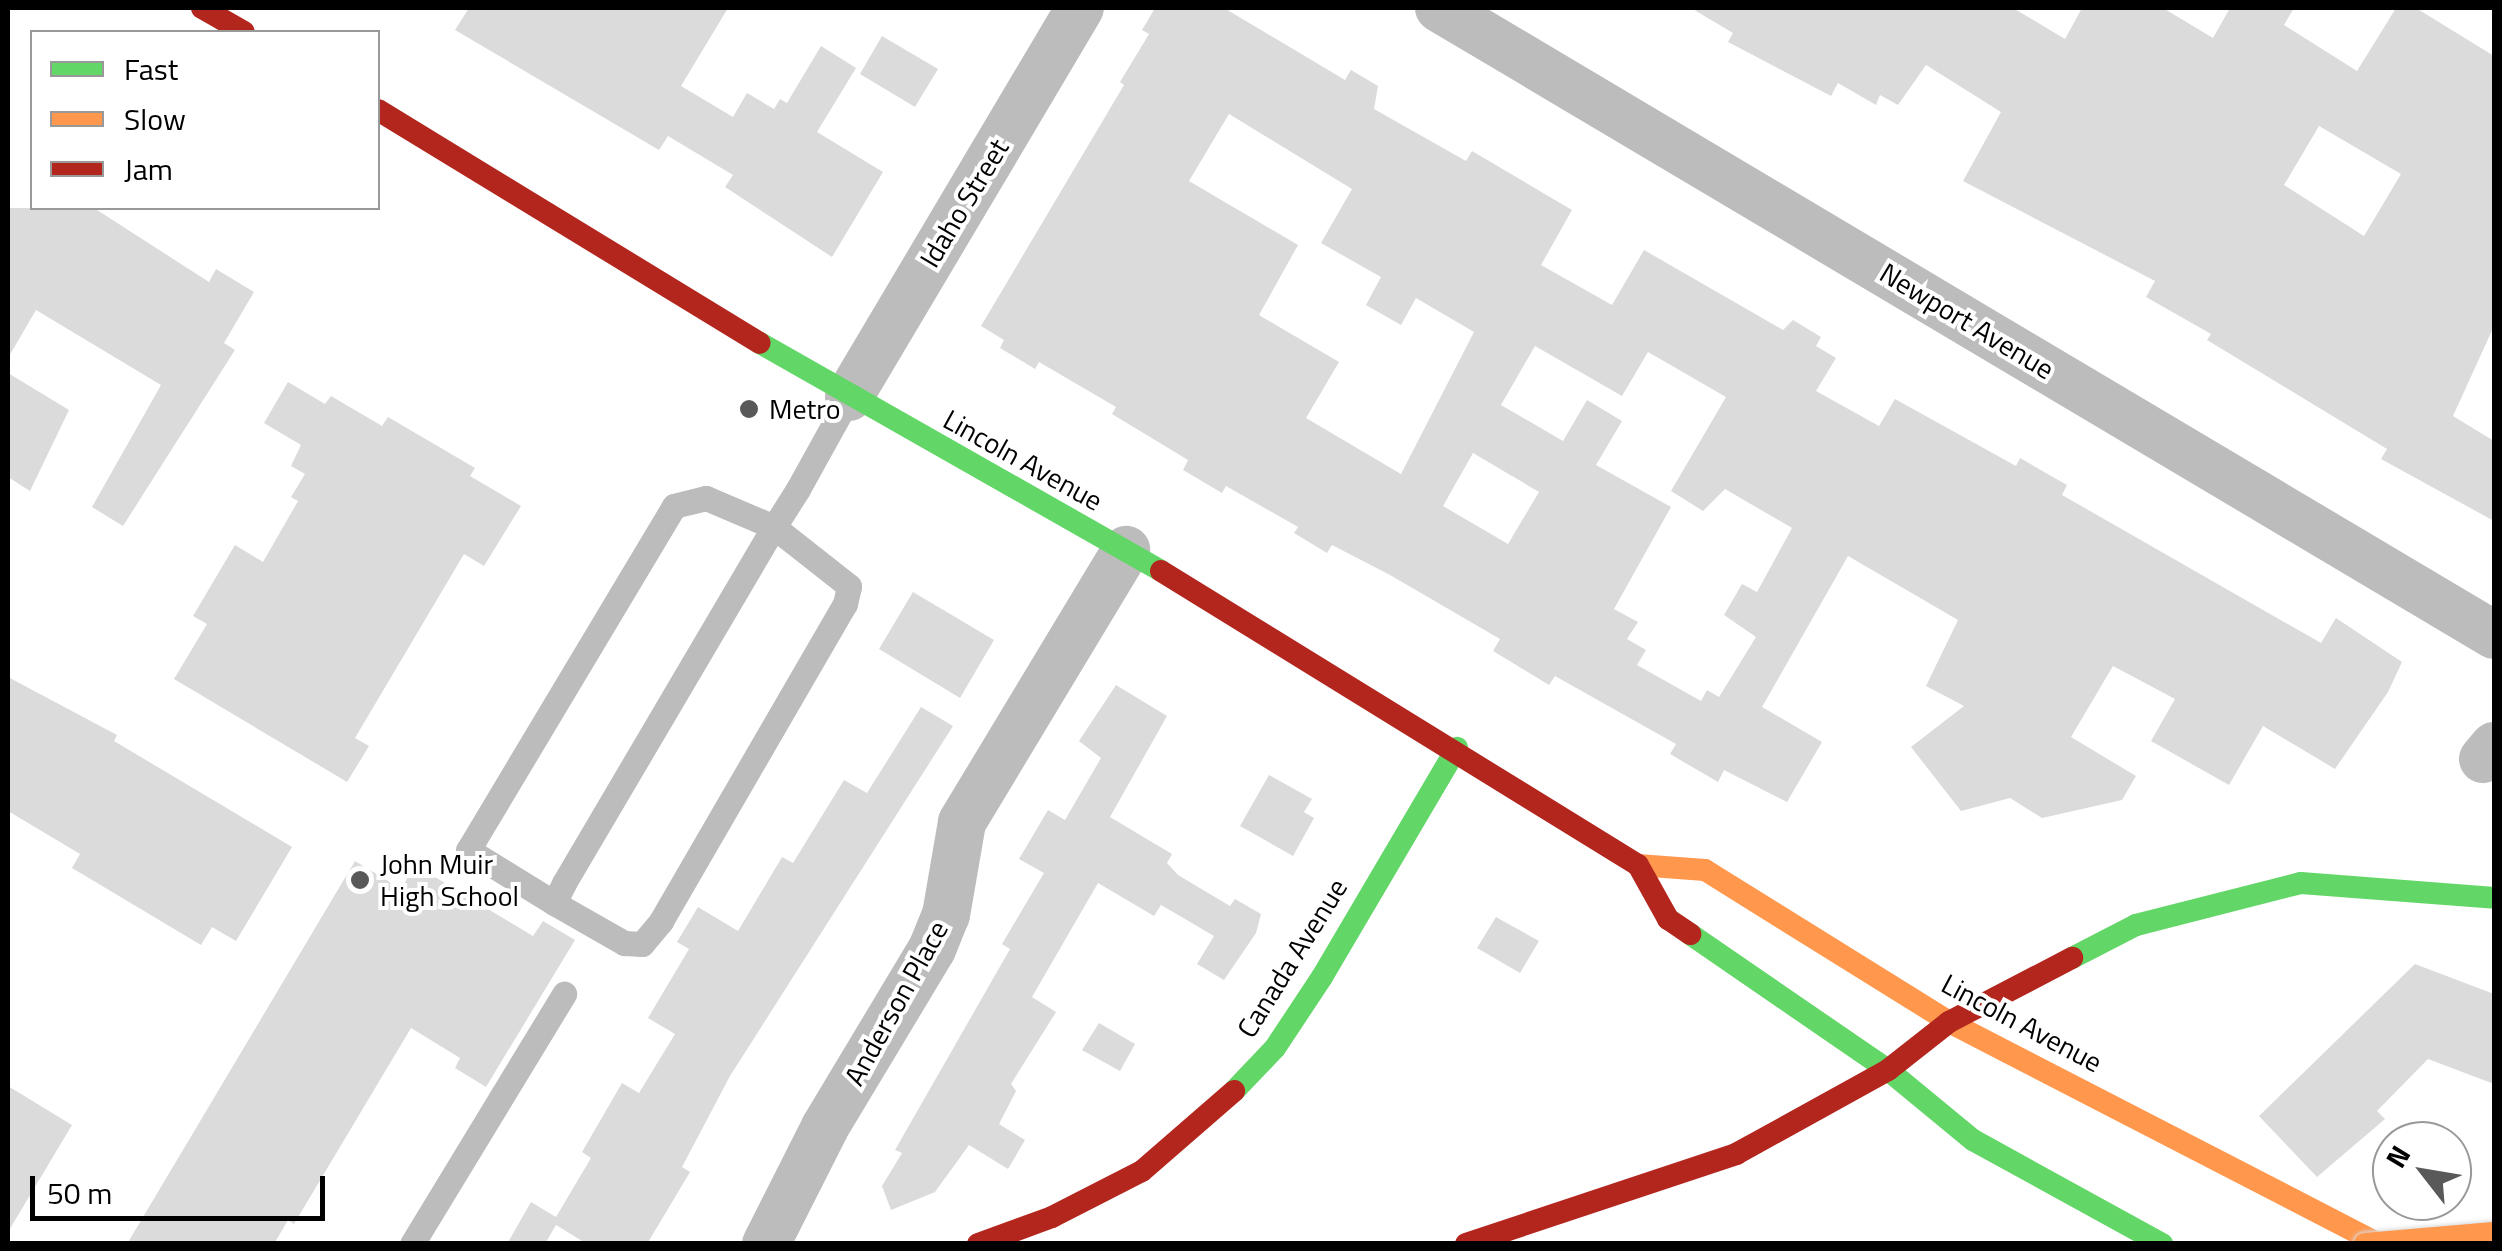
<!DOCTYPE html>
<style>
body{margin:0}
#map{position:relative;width:2502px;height:1251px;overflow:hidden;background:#fff;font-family:"Titillium Web",sans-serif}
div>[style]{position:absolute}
.building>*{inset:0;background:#dbdbdb}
.lane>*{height:25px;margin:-12.5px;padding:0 12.5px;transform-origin:12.5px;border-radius:12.5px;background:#bcbcbc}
.street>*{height:48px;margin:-24px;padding:0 24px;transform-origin:24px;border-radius:24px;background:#bcbcbc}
.fast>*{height:22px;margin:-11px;padding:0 11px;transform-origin:11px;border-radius:11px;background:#63d668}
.slow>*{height:22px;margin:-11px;padding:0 11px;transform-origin:11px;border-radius:11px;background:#ff974d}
.jam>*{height:22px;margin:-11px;padding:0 11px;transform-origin:11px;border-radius:11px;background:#b3261e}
.bridges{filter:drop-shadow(0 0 2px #dbdbdb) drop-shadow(0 0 2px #dbdbdb)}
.slow-bridge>*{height:22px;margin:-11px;padding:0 11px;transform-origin:11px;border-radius:11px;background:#ff974d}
.dots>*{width:28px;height:28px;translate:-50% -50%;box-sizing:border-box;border:5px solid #fff;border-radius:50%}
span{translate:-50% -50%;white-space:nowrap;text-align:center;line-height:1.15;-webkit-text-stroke:8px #fff;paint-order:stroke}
.street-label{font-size:28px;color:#000}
.poi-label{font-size:28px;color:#000}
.left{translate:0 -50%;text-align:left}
.frame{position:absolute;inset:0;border:10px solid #000;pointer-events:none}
.legend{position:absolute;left:30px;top:30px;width:350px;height:180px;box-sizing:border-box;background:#fff;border:2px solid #999;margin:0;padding:12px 18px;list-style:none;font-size:30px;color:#000}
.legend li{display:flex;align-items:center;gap:20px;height:50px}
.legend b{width:50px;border:2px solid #999}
.north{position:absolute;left:2372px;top:1121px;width:100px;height:100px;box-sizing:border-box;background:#fff;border:2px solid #999;border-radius:50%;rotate:301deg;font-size:28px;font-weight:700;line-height:40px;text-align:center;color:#000}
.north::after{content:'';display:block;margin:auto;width:35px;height:45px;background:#595959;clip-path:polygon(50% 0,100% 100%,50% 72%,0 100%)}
.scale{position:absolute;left:30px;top:1176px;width:295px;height:45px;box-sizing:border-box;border:5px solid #000;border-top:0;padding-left:12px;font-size:30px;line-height:35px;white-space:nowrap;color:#000;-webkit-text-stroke:8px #fff;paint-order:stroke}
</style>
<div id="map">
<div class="building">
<div style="clip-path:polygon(469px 8px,728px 8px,681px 86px,733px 117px,747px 93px,774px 109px,780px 99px,787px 103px,821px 46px,856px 68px,817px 132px,883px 172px,832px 257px,725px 187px,733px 175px,668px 136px,659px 150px,455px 30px)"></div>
<div style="clip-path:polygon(evenodd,1155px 8px,1224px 8px,1345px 80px,1351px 70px,1378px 86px,1374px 109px,1466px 161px,1472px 151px,1572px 210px,1541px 265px,1612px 305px,1644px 250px,1783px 330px,1793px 320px,1821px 337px,1816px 346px,1836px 358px,1816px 391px,1879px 426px,1895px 399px,2016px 466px,2020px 458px,2067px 485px,2062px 495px,2321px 643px,2336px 618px,2402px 662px,2388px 692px,2335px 769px,2263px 726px,2229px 785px,2151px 741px,2175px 699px,2113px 666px,2071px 737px,2136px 776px,2122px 800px,2042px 818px,2010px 798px,1961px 811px,1911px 747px,1964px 706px,1926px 686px,1958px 620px,1848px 556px,1762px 707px,1822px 742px,1787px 802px,1724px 770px,1718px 782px,1670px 754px,1676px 744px,1555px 676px,1549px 685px,1493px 651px,1500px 639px,1390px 575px,1332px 545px,1327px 553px,1294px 533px,1298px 527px,1226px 486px,1222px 493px,1183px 470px,1188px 460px,1112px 414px,1116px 407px,1039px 362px,1035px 369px,1000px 348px,1004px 340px,981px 326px,1124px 85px,1120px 82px,1149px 34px,1142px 30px,1155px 8px,1229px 114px,1352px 189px,1321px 243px,1381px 277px,1366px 305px,1401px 325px,1416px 298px,1474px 332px,1401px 474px,1306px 418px,1339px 362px,1259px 315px,1298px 245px,1189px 181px,1229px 114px,1155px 8px,1535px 346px,1622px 396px,1648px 352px,1726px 397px,1671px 491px,1703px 511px,1725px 489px,1792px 528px,1757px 592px,1742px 584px,1724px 615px,1756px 637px,1719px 697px,1707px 690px,1701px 701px,1637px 665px,1646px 650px,1627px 639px,1638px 622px,1614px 609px,1671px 507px,1596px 465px,1622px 421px,1587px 400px,1563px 441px,1501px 405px,1535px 346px,1155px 8px,1473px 453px,1539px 492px,1508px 544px,1443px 506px,1473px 453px)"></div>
<div style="clip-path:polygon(evenodd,1691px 8px,2013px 8px,2065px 39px,2082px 8px,2163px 8px,2213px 38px,2230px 8px,2294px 8px,2284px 25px,2357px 71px,2396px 8px,2416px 8px,2494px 56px,2494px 326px,2453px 416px,2494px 441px,2494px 521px,2381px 459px,2387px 449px,2207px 340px,2211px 334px,2146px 297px,2155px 281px,1963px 181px,2001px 112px,1926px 65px,1898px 105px,1880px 95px,1876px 105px,1838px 83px,1831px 96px,1728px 42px,1733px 33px,1691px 8px,2319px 126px,2401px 174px,2364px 236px,2284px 185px,2319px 126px)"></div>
<div style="clip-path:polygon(882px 36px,938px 69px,915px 107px,860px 74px)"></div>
<div style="clip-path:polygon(8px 208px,94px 208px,209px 282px,216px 269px,254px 292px,224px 343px,235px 350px,123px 526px,92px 507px,161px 385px,36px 310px,8px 358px)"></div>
<div style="clip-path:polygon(8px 373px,69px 410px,30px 491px,8px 477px)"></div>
<div style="clip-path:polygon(288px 382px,325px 404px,331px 396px,382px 426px,388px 417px,475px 468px,470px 476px,521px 506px,484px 566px,464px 554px,355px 738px,369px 746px,347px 782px,174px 679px,207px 624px,193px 616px,235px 545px,263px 562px,298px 501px,291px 497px,305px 474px,291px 466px,301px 445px,264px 423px)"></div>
<div style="clip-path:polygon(913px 592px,994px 640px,960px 698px,879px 649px)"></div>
<div style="clip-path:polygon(8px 677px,117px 735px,114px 741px,292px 847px,236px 941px,212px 927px,201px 945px,72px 868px,80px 854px,8px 811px)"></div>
<div style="clip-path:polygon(1116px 685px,1167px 716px,1110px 817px,1172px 854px,1167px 863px,1178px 875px,1230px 906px,1235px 899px,1261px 914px,1256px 933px,1224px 980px,1197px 964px,1214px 936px,1161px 905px,1154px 916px,1098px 883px,1032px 997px,1056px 1012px,1011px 1084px,1016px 1091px,999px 1124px,1025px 1140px,1008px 1169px,969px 1145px,935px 1192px,891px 1210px,882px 1186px,902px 1153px,895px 1150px,1010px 949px,1002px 944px,1044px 873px,1019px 859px,1048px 810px,1065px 820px,1101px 758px,1079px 741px)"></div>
<div style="clip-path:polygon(921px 707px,953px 726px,730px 1076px,682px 1167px,690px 1172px,647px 1244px,587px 1244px,556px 1225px,545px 1244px,507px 1244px,531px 1202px,556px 1217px,591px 1158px,582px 1152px,622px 1083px,639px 1093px,675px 1034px,648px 1018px,689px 949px,677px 942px,698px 907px,738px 931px,782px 857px,793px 863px,844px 780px,867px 793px)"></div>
<div style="clip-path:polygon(1269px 775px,1312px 799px,1304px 812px,1314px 818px,1293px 856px,1240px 826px)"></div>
<div style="clip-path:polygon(355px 861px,401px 889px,415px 865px,533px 936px,543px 921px,575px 940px,486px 1087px,455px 1068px,460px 1058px,411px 1028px,294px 1224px,288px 1220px,274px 1244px,127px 1244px)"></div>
<div style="clip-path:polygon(1496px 917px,1539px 941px,1520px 973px,1477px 948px)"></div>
<div style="clip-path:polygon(2415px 964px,2494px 994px,2494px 1084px,2428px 1059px,2377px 1111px,2385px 1119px,2317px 1177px,2259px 1116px)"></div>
<div style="clip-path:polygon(1099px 1023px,1135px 1044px,1120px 1071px,1082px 1050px)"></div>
<div style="clip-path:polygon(8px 1086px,72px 1125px,8px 1232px)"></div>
</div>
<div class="lane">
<div style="left:554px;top:903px;width:81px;rotate:29.7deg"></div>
<div style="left:624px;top:943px;width:18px;rotate:3deg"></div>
<div style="left:642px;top:944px;width:30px;rotate:-50deg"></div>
<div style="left:661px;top:921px;width:367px;rotate:-59.9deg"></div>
<div style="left:845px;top:604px;width:18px;rotate:-77deg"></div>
<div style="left:849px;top:586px;width:95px;rotate:-141.8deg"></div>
<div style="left:774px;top:527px;width:74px;rotate:-156.9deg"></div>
<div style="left:706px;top:498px;width:33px;rotate:166deg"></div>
<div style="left:674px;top:506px;width:401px;rotate:120.9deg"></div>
<div style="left:468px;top:850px;width:101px;rotate:31.6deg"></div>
<div style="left:554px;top:903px;width:22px;rotate:-63deg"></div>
<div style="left:564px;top:883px;width:413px;rotate:-59.5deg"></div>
<div style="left:774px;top:527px;width:45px;rotate:-57.7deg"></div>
<div style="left:798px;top:489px;width:105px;rotate:-61deg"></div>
<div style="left:412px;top:1244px;width:293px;rotate:-58.7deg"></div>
</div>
<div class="street">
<div style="left:1439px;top:8px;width:1227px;rotate:30.72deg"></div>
<div style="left:849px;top:397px;width:452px;rotate:-59.3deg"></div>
<div style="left:2483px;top:759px;width:17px;rotate:-50deg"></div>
<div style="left:766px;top:1244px;width:131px;rotate:-63.2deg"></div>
<div style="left:825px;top:1127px;width:208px;rotate:-59deg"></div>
<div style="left:932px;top:949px;width:37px;rotate:-68deg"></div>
<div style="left:946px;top:915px;width:94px;rotate:-80.2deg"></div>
<div style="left:962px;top:822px;width:318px;rotate:-58.9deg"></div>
</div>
<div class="fast">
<div style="left:760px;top:343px;width:461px;rotate:29.6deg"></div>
<div style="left:1690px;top:934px;width:240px;rotate:34.5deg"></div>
<div style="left:1888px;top:1070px;width:110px;rotate:39.5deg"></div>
<div style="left:1973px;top:1140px;width:216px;rotate:28.8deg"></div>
<div style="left:2072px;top:958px;width:72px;rotate:-27.3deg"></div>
<div style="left:2136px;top:925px;width:170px;rotate:-14.3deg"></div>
<div style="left:2301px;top:883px;width:194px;rotate:4.4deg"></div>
<div style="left:1234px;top:1091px;width:59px;rotate:-46.4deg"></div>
<div style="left:1275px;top:1048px;width:85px;rotate:-56.5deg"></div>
<div style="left:1322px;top:977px;width:266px;rotate:-59.5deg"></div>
</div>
<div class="slow">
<div style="left:1638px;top:865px;width:67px;rotate:4.3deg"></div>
<div style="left:1705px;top:870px;width:287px;rotate:31.9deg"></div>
<div style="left:1949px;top:1022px;width:485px;rotate:27.3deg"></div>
</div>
<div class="jam">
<div style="left:202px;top:8px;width:48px;rotate:29.7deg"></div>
<div style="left:378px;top:110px;width:447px;rotate:31.4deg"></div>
<div style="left:1161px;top:571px;width:560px;rotate:31.65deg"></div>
<div style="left:1638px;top:865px;width:62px;rotate:60.9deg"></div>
<div style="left:1668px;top:919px;width:27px;rotate:34deg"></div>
<div style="left:978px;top:1244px;width:79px;rotate:-20deg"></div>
<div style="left:1052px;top:1217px;width:101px;rotate:-27.1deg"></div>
<div style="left:1142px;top:1171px;width:122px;rotate:-41deg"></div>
<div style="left:1466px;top:1244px;width:285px;rotate:-18.4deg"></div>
<div style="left:1736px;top:1154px;width:174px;rotate:-28.9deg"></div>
<div style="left:1888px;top:1070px;width:78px;rotate:-38.2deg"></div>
<div style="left:1949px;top:1022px;width:139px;rotate:-27.5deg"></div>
</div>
<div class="bridges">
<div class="slow-bridge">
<div style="left:2365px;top:1244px;width:129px;rotate:-4.9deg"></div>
</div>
</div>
<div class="dots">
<div style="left:749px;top:409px;background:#595959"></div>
<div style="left:360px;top:880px;background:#595959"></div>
</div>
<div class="street-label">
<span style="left:964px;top:203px;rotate:-59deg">Idaho Street</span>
<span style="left:1967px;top:321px;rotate:31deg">Newport Avenue</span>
<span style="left:1023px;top:460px;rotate:29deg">Lincoln Avenue</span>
<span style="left:1292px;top:958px;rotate:-58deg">Canada Avenue</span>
<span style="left:896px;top:1003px;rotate:-61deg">Anderson Place</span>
<span style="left:2022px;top:1023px;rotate:28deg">Lincoln Avenue</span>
</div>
<div class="poi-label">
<span class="left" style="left:769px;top:409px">Metro</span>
<span class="left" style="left:380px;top:880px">John Muir<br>High School</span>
</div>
<div class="frame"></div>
<ul class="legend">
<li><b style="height:12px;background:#63d668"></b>Fast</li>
<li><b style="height:12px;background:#ff974d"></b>Slow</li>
<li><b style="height:12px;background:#b3261e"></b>Jam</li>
</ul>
<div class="north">N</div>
<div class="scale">50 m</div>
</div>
